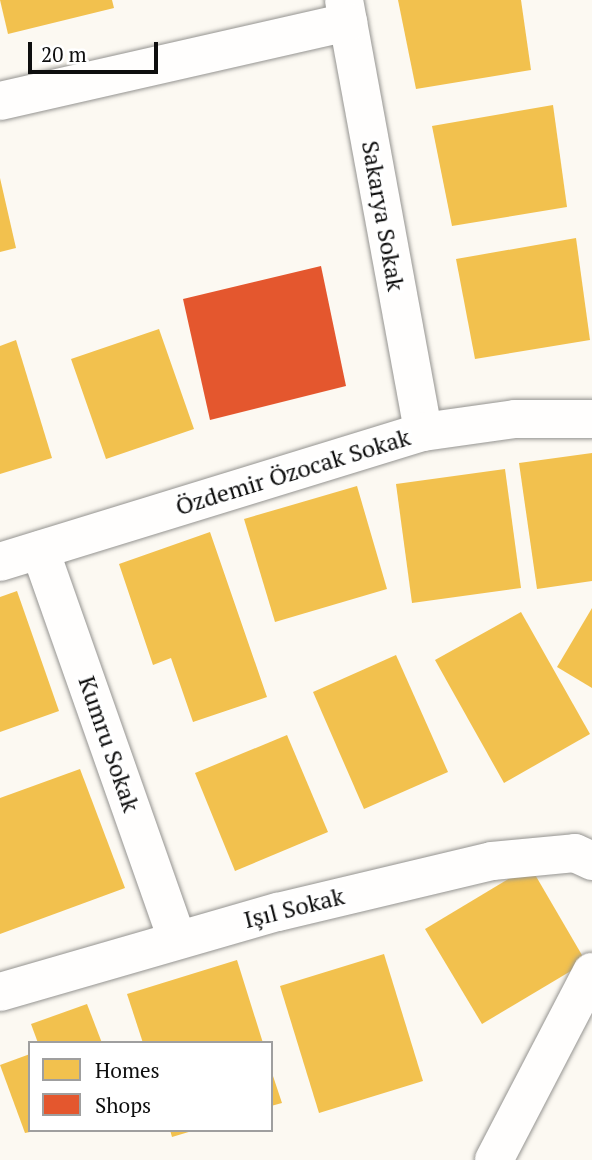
<!DOCTYPE html>
<meta charset="utf-8">
<style>
body{margin:0}
#map{position:relative;width:592px;height:1160px;overflow:hidden;background:#fcf9f2;font-family:"PT Serif",serif}
div>[style]{position:absolute}
.homes>*{inset:0;background:#f2c14e}
.shops>*{inset:0;background:#e4572e}
.roads{filter:drop-shadow(0 0 2px #959491) drop-shadow(0 0 2px #959491)}
.minor>*{height:38px;margin:-19px;padding:0 19px;transform-origin:19px;border-radius:19px;background:#fffefd}
span{translate:-50% -50%;white-space:nowrap;text-align:center;line-height:1.15;-webkit-text-stroke:7px #fff;paint-order:stroke}
.street-label{font-size:24px;color:#0e0e0e}
.legend{position:absolute;left:28px;top:1041px;width:245px;height:91px;box-sizing:border-box;background:#fff;border:2px solid #9f9f9f;margin:0;padding:9px 12px;list-style:none;font-size:21px;color:#0e0e0e}
.legend li{display:flex;align-items:center;gap:14px;height:35px}
.legend b{width:35px;border:2px solid #9f9f9f}
.scale{position:absolute;left:28px;top:42px;width:130px;height:32px;box-sizing:border-box;border:4px solid #0e0e0e;border-top:0;padding-left:9px;font-size:21px;line-height:24px;white-space:nowrap;color:#0e0e0e;-webkit-text-stroke:5px #fff;paint-order:stroke}
</style>
<div id="map">
<div class="homes">
<div style="clip-path:polygon(0 0,112px 0,114px 8px,8px 34px)"></div>
<div style="clip-path:polygon(398px 0,521px 0,531px 70px,416px 89px)"></div>
<div style="clip-path:polygon(553px 105px,567px 207px,452px 226px,432px 126px)"></div>
<div style="clip-path:polygon(0 178px,16px 248px,0 252px)"></div>
<div style="clip-path:polygon(576px 238px,590px 340px,475px 359px,456px 259px)"></div>
<div style="clip-path:polygon(159px 329px,194px 429px,106px 459px,71px 359px)"></div>
<div style="clip-path:polygon(16px 340px,52px 458px,0 474px,0 346px)"></div>
<div style="clip-path:polygon(592px 453px,592px 581px,537px 589px,519px 463px)"></div>
<div style="clip-path:polygon(505px 469px,521px 588px,412px 603px,396px 484px)"></div>
<div style="clip-path:polygon(357px 486px,387px 589px,275px 622px,244px 519px)"></div>
<div style="clip-path:polygon(210px 532px,267px 697px,193px 722px,171px 658px,153px 665px,119px 564px)"></div>
<div style="clip-path:polygon(17px 591px,59px 711px,0 732px,0 597px)"></div>
<div style="clip-path:polygon(592px 608px,592px 688px,557px 667px)"></div>
<div style="clip-path:polygon(521px 612px,590px 734px,504px 783px,435px 660px)"></div>
<div style="clip-path:polygon(396px 655px,448px 772px,364px 809px,313px 692px)"></div>
<div style="clip-path:polygon(287px 735px,328px 832px,235px 871px,195px 773px)"></div>
<div style="clip-path:polygon(80px 769px,125px 888px,0 934px,0 798px)"></div>
<div style="clip-path:polygon(530px 866px,586px 962px,482px 1024px,425px 929px)"></div>
<div style="clip-path:polygon(384px 954px,423px 1081px,319px 1113px,280px 986px)"></div>
<div style="clip-path:polygon(237px 960px,263px 1043px,143px 1043px,127px 994px)"></div>
<div style="clip-path:polygon(87px 1004px,102px 1043px,38px 1043px,31px 1024px)"></div>
<div style="clip-path:polygon(30px 1054px,30px 1132px,25px 1133px,0 1065px)"></div>
<div style="clip-path:polygon(271px 1070px,282px 1103px,271px 1106px)"></div>
<div style="clip-path:polygon(170px 1130px,192px 1130px,192px 1131px,172px 1137px)"></div>
</div>
<div class="shops">
<div style="clip-path:polygon(321px 266px,346px 386px,210px 420px,183px 299px)"></div>
</div>
<div class="roads">
<div class="minor">
<div style="left:344px;top:0;width:439px;rotate:79.6deg"></div>
<div style="left:0;top:101px;width:357px;rotate:-12.8deg"></div>
<div style="left:40px;top:550px;width:412px;rotate:70.6deg"></div>
<div style="left:0;top:562px;width:443px;rotate:-17.1deg"></div>
<div style="left:423px;top:432px;width:93px;rotate:-8deg"></div>
<div style="left:515px;top:419px;width:77px"></div>
<div style="left:0;top:992px;width:289px;rotate:-16.1deg"></div>
<div style="left:278px;top:912px;width:220px;rotate:-13.4deg"></div>
<div style="left:492px;top:861px;width:83px;rotate:-5.5deg"></div>
<div style="left:575px;top:853px;width:19px;rotate:25deg"></div>
<div style="left:494px;top:1160px;width:212px;rotate:-62.5deg"></div>
</div>
</div>
<div class="street-label">
<span style="left:383px;top:216px;rotate:80deg">Sakarya Sokak</span>
<span style="left:293px;top:472px;rotate:-17deg">Özdemir Özocak Sokak</span>
<span style="left:109px;top:744px;rotate:71deg">Kumru Sokak</span>
<span style="left:294px;top:908px;rotate:-14deg">Işıl Sokak</span>
</div>
<ul class="legend">
<li><b style="height:19px;background:#f2c14e"></b>Homes</li>
<li><b style="height:19px;background:#e4572e"></b>Shops</li>
</ul>
<div class="scale">20 m</div>
</div>
